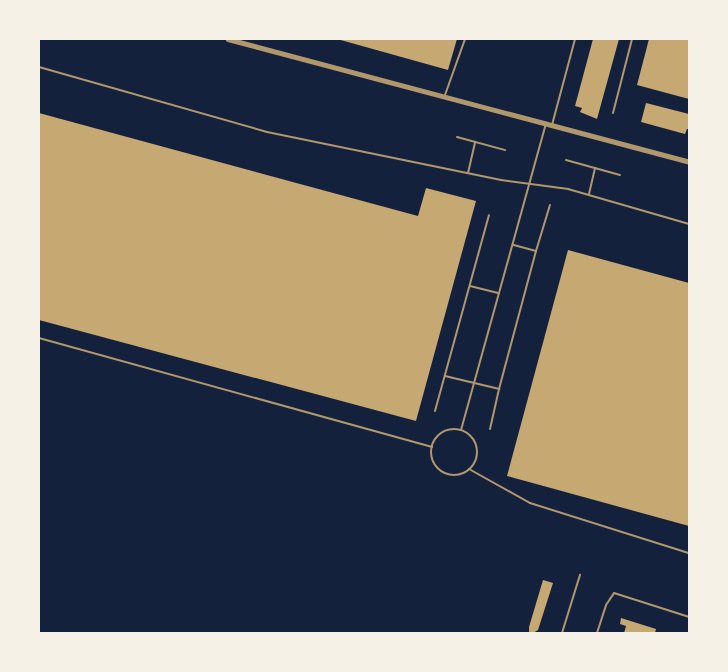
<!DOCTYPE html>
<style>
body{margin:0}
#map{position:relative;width:728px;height:672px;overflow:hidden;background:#14213d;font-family:Signika,sans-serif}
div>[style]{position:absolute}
.building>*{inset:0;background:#c6a872}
.service>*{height:2px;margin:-1px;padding:0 1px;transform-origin:1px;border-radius:1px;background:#b1986c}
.service>.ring{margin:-1px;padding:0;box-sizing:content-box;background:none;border:2px solid #b1986c;border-radius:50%}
.minor>*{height:4.5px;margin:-2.25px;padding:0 2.25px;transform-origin:2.25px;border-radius:2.25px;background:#b1986c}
span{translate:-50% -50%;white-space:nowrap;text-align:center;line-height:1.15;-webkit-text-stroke:6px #f6f1e7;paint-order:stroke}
.frame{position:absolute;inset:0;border:40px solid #f6f1e7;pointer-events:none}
</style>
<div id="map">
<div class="building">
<div style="clip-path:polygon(337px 39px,457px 39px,448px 70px)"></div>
<div style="clip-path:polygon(593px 39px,619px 39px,597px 119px,580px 112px,582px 108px,575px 106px)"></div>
<div style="clip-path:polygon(649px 39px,689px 39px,689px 99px,637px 85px)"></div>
<div style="clip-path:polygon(646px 103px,689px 114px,689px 129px,687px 129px,685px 134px,641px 122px)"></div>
<div style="clip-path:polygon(39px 113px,418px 216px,426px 188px,476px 201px,416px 421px,39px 320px)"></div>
<div style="clip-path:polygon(568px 250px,689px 283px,689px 526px,507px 476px)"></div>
<div style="clip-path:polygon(543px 580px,553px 583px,538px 630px,533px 633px,529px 632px,529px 627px)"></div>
<div style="clip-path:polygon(621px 618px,656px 629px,655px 633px,624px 633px,626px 626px,620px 624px)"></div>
</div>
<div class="service">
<div style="left:39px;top:67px;width:237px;rotate:15.9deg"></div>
<div style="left:267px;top:132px;width:239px;rotate:11.6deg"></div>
<div style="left:501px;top:180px;width:68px;rotate:7.7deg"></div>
<div style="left:568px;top:189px;width:126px;rotate:16.1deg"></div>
<div style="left:445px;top:95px;width:59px;rotate:-70.3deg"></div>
<div style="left:613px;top:113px;width:76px;rotate:-75.6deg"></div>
<div style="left:552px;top:125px;width:89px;rotate:-75deg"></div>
<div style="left:457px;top:137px;width:50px;rotate:15.2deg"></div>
<div style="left:566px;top:160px;width:56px;rotate:15.5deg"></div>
<div style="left:468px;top:173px;width:32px;rotate:-77deg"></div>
<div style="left:589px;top:194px;width:27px;rotate:-77deg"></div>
<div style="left:536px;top:251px;width:48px;rotate:-73.1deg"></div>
<div style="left:470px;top:286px;width:30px;rotate:14deg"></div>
<div style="left:39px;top:338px;width:408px;rotate:15.5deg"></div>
<div style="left:445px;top:376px;width:56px;rotate:13.5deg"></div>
<div style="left:499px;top:389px;width:143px;rotate:-75deg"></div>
<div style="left:536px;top:251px;width:24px;rotate:-165deg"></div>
<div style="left:435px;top:411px;width:203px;rotate:-74.6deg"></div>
<div style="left:490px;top:429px;width:41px;rotate:-77.3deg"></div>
<div class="ring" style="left:431px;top:429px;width:44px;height:44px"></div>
<div style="left:461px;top:430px;width:319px;rotate:-74.5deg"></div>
<div style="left:469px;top:469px;width:70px;rotate:29.1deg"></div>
<div style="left:530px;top:503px;width:167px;rotate:17.5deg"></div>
<div style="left:562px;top:633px;width:61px;rotate:-72.8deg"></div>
<div style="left:597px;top:633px;width:29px;rotate:-72deg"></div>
<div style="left:606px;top:605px;width:14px;rotate:-56deg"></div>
<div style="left:614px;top:593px;width:79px;rotate:17.7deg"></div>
</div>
<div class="minor">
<div style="left:228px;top:39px;width:477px;rotate:14.9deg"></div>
</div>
<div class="frame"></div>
</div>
